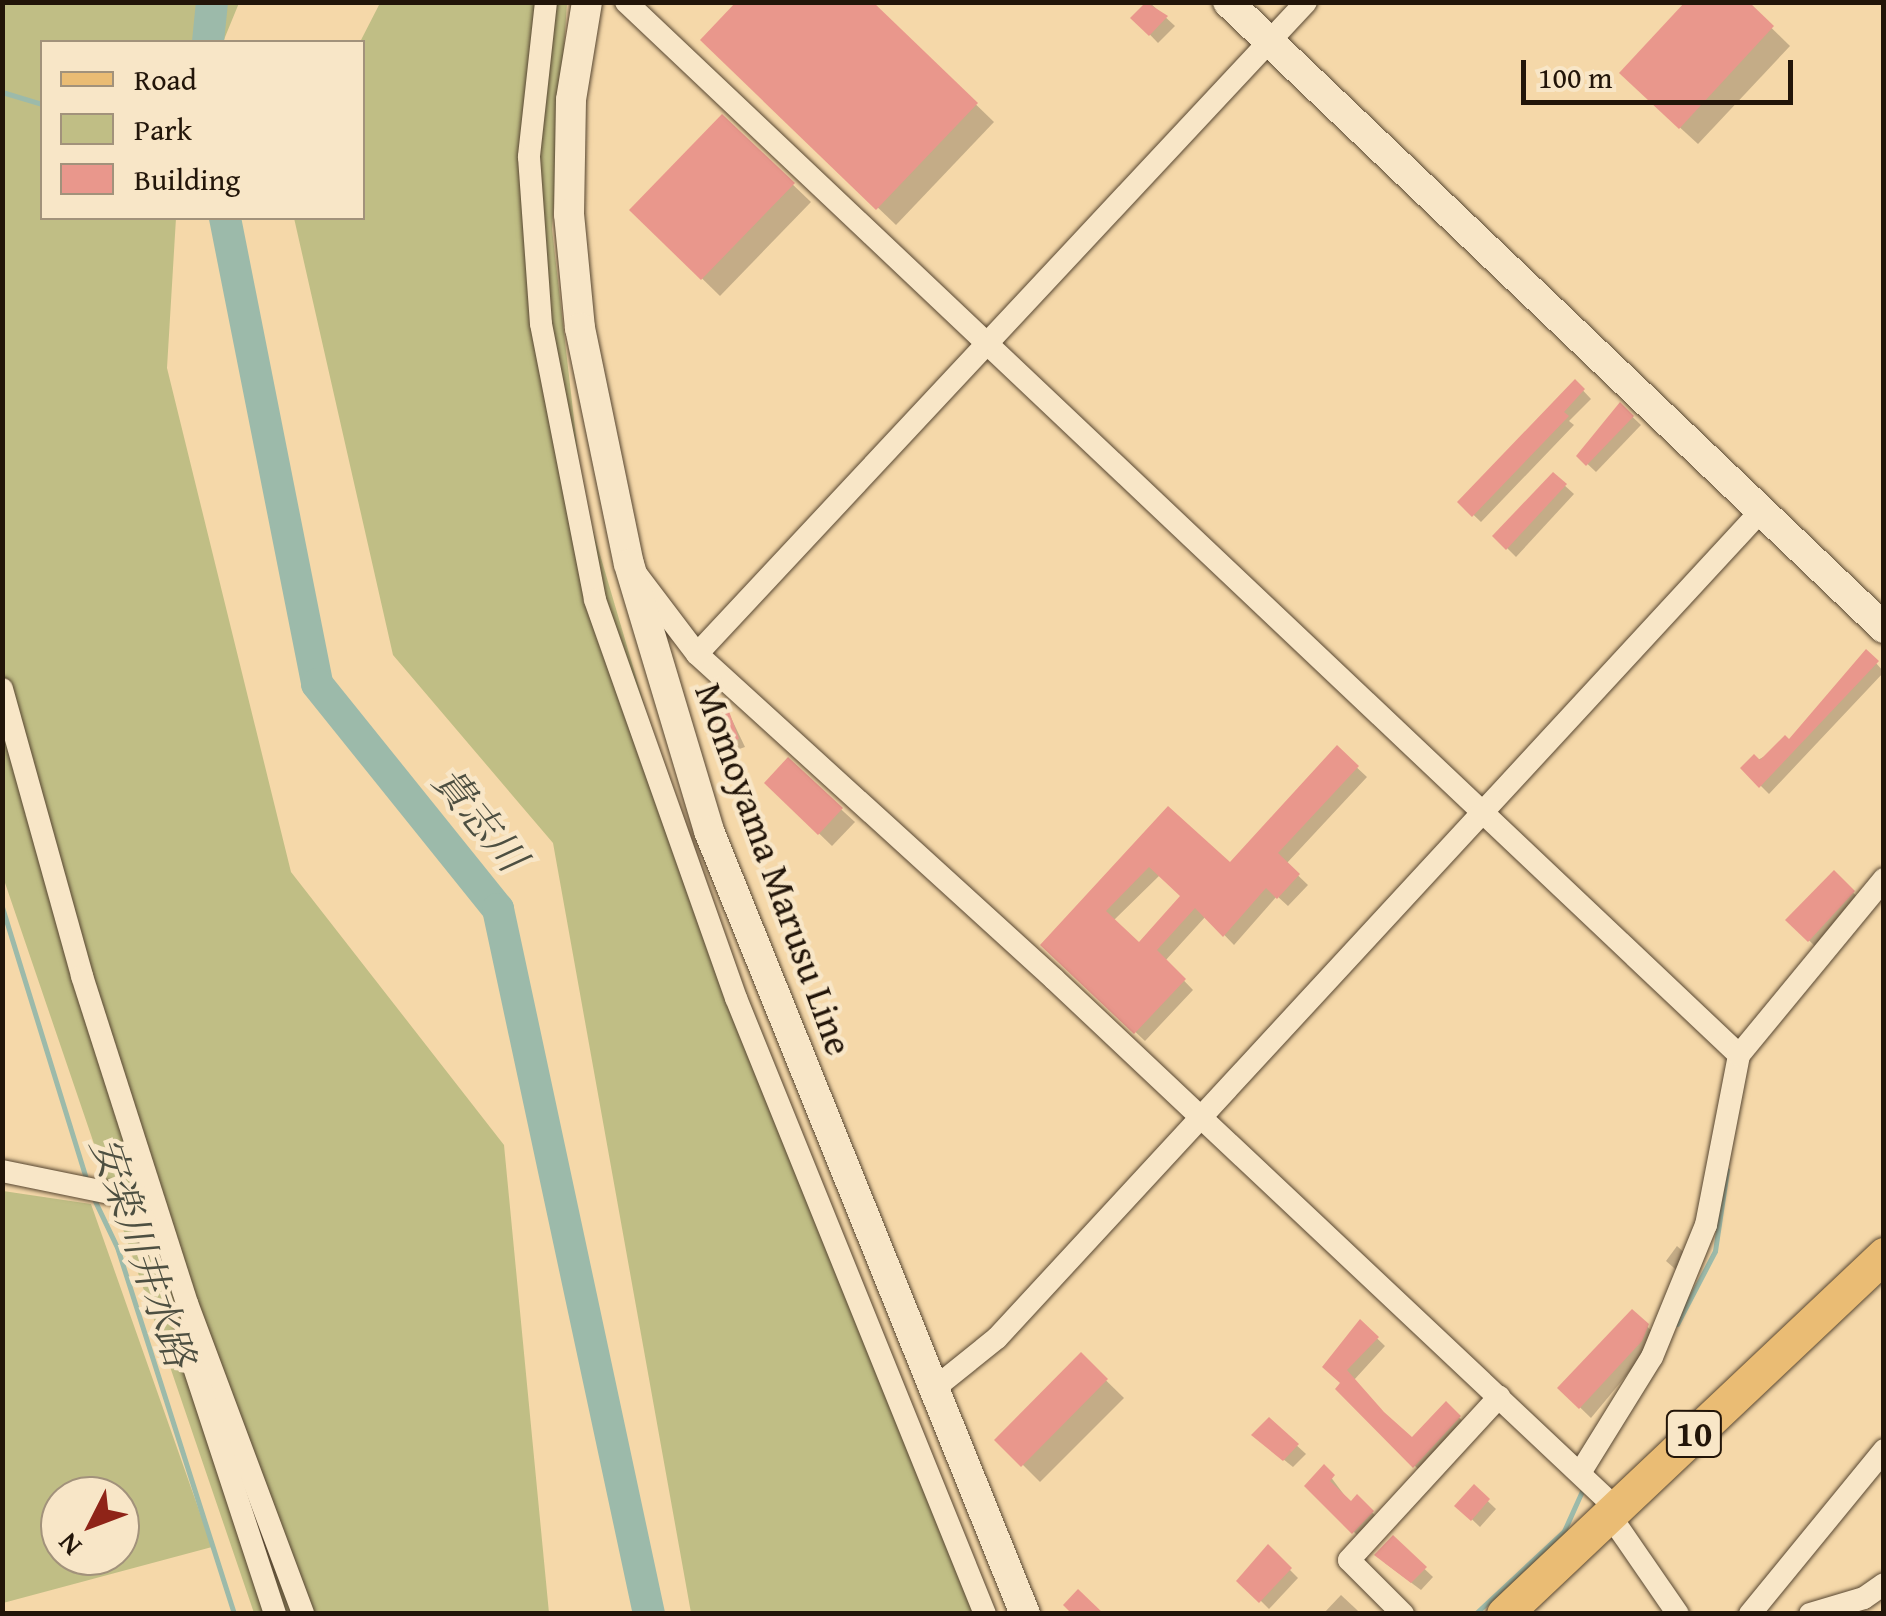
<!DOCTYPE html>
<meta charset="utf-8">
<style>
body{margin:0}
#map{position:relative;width:1886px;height:1616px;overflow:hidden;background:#f5d8a9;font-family:"Gentium Book Plus","Noto Serif JP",serif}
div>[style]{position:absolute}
.green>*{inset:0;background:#c0be85}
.shadow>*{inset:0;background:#0003}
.stream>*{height:5px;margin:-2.5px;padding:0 2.5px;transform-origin:2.5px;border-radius:2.5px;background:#9cbaaa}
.river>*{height:32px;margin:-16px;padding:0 16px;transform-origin:16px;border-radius:16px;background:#9cbaaa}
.building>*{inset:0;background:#e9978c}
.roads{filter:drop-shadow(0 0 2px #574631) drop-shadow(0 0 2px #574631)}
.street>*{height:22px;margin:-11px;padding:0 11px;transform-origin:11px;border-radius:11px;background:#f8e6c7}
.secondary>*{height:30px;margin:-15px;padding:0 15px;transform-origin:15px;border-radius:15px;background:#f8e6c7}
.primary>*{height:35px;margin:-17.5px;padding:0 17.5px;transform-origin:17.5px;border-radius:17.5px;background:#eabc74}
span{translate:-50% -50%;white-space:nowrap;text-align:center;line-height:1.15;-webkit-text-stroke:9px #f8e6c7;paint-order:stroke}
.shield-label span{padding:2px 8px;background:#f8e6c7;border:2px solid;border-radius:8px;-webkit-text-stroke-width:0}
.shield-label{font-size:35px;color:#221509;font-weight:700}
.street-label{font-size:38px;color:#221509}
.water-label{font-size:40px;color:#4d4f41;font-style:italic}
.frame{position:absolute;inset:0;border:5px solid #221509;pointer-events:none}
.legend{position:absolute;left:40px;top:40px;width:325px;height:180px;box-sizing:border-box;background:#f8e6c7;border:2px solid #a2927b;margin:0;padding:12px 18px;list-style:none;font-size:30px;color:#221509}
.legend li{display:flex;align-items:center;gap:20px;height:50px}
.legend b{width:50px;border:2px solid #a2927b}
.north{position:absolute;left:40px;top:1476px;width:100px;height:100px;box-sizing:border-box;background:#f8e6c7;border:2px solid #a2927b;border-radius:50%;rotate:228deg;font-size:28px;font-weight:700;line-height:40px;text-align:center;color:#221509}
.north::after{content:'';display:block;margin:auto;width:35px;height:45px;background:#8f2418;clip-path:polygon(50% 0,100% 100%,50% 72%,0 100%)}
.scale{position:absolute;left:1521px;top:60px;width:272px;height:45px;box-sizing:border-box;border:5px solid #221509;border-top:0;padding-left:12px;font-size:30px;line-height:35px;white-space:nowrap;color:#221509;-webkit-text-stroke:8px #f8e6c7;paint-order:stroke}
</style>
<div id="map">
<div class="green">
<div style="clip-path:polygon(2px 3px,239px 3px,223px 42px,42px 42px,42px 218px,176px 218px,167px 368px,291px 872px,504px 1145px,549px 1613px,254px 1613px,3px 877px)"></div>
<div style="clip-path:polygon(380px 3px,567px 3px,552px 229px,583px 497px,680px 826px,992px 1613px,691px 1613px,553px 843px,393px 655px,294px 218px,362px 218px,360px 42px)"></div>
<div style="clip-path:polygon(evenodd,3px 1191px,91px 1204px,212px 1547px,3px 1603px,3px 1191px,60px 1496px,120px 1496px,120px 1556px,60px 1556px,60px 1496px)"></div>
</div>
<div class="shadow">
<div style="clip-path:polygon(870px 2px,994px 122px,896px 225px,703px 40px)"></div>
<div style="clip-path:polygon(1149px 2px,1175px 26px,1158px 43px,1134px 18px)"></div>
<div style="clip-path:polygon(1745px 2px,1790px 46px,1698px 144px,1640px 91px)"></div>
<div style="clip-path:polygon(722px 117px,811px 202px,720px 296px,632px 210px)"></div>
<div style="clip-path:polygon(1575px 382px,1591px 399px,1569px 421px,1574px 425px,1481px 522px,1460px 502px)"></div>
<div style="clip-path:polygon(1620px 405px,1641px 425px,1596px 472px,1579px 456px)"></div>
<div style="clip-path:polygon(1553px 475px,1574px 494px,1516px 557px,1495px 536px)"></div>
<div style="clip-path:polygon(1867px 653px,1884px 672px,1769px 794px,1743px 768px,1789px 743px)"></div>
<div style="clip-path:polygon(724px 703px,745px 747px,728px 753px,719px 745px)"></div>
<div style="clip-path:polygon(evenodd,1337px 749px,1367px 777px,1286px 864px,1308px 885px,1288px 906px,1277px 896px,1234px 945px,1206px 916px,1165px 961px,1193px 990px,1145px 1041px,1043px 945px,1168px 809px,1230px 866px,1337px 749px,1160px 875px,1183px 897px,1139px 945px,1113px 921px,1160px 875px)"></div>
<div style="clip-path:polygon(788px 761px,855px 822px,832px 846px,767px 783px)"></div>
<div style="clip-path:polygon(1834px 873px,1866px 906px,1822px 953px,1788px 920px)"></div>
<div style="clip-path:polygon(1677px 1246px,1688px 1256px,1681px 1274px,1666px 1261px)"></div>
<div style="clip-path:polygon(1632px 1312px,1658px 1337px,1591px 1418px,1560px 1388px)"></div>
<div style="clip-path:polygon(1360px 1322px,1385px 1346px,1354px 1380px,1388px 1419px,1412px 1440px,1446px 1405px,1468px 1426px,1423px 1474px,1338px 1389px)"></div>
<div style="clip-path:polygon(1081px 1356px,1124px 1398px,1040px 1482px,998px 1440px)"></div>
<div style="clip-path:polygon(1269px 1420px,1306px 1454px,1293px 1467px,1263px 1443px)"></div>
<div style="clip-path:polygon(1324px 1468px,1351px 1504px,1357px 1498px,1380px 1520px,1362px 1540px,1308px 1486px)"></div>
<div style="clip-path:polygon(1474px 1488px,1496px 1509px,1480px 1527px,1458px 1506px)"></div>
<div style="clip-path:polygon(1393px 1539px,1433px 1577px,1421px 1590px,1385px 1563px)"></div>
<div style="clip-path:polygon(1268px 1548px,1298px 1578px,1269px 1609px,1240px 1580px)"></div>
<div style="clip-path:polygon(1341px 1595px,1356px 1609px,1361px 1614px,1323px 1614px)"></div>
</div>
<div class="stream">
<div style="left:2px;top:92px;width:42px;rotate:16.7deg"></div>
<div style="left:2px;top:907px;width:288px;rotate:72.8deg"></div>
<div style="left:93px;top:1197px;width:55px;rotate:64.4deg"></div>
<div style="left:117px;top:1247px;width:385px;rotate:72.3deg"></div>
<div style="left:1677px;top:1324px;width:82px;rotate:-62.5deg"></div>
<div style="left:1715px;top:1251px;width:82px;rotate:-81.6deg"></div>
<div style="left:1475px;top:1614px;width:122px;rotate:-43deg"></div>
<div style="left:1564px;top:1531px;width:46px;rotate:-65.7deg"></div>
</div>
<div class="river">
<div style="left:208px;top:42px;width:40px;rotate:-84.3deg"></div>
<div style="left:225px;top:218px;width:475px;rotate:78.8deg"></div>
<div style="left:317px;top:684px;width:289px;rotate:51.2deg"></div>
<div style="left:498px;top:909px;width:721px;rotate:77.91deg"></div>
</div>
<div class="building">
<div style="clip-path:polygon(736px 2px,873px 2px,978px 103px,876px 210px,700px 40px)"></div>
<div style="clip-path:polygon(1146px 2px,1168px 16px,1149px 36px,1130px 18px)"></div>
<div style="clip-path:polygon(1685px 2px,1749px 2px,1774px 26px,1679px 129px,1619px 73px)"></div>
<div style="clip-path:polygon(722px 114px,795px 183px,701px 280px,629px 210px)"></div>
<div style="clip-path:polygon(1575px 379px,1585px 389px,1564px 412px,1569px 416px,1472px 517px,1457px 502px)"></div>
<div style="clip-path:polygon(1620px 402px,1634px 416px,1586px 466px,1576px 456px)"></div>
<div style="clip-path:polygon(1553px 472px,1567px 484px,1506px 550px,1492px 536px)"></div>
<div style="clip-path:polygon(1866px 649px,1879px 661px,1759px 788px,1740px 768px,1754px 754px,1760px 760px,1785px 735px,1789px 739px)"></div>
<div style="clip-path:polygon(725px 700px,739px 739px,717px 746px,704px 707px)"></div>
<div style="clip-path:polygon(evenodd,1337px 745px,1359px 766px,1278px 853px,1300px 874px,1277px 899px,1266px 888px,1223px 937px,1195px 908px,1157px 950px,1186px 979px,1134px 1034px,1040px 945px,1168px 806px,1230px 862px,1337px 745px,1149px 867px,1180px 896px,1139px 942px,1106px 911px,1149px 867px)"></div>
<div style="clip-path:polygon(788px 757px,843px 808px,818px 835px,764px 783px)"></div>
<div style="clip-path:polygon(1834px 870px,1855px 891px,1808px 942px,1785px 920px)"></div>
<div style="clip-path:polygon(1632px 1309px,1649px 1324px,1642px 1341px,1579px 1409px,1557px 1388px)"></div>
<div style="clip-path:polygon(1360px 1319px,1379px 1337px,1347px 1370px,1384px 1412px,1412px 1437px,1446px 1401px,1461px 1416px,1413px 1468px,1335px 1389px,1340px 1383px,1322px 1367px)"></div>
<div style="clip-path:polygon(1081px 1352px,1108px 1379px,1021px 1467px,994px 1440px)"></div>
<div style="clip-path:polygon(1269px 1417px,1299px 1444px,1283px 1461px,1251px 1435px)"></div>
<div style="clip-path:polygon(1324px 1464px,1335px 1475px,1330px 1481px,1351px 1501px,1357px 1494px,1374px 1511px,1352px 1534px,1304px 1486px)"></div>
<div style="clip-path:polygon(1474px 1484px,1490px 1499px,1471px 1521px,1454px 1506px)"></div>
<div style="clip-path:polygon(1393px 1535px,1427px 1567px,1411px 1583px,1374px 1555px)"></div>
<div style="clip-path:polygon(1268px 1544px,1292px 1568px,1259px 1603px,1236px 1581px)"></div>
<div style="clip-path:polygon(1078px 1589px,1104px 1614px,1072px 1614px,1063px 1605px)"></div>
</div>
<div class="roads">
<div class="street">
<div style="left:546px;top:2px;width:156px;rotate:96.3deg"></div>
<div style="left:529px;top:157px;width:167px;rotate:85.9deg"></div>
<div style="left:541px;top:324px;width:281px;rotate:78.9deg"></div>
<div style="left:595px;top:600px;width:422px;rotate:70.5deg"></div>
<div style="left:736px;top:998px;width:664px;rotate:67.99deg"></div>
<div style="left:626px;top:2px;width:1532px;rotate:43.41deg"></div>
<div style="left:637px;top:575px;width:99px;rotate:52.8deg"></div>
<div style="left:697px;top:654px;width:483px;rotate:42.3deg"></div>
<div style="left:1054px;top:979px;width:772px;rotate:43.27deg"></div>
<div style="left:697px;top:654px;width:892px;rotate:-46.95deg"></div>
<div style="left:2px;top:689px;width:298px;rotate:74.4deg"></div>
<div style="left:82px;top:976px;width:343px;rotate:72.2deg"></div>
<div style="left:187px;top:1303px;width:332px;rotate:69.5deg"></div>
<div style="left:2px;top:1171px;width:120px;rotate:11.5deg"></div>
<div style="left:120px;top:1195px;width:33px;rotate:45deg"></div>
<div style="left:143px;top:1218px;width:28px;rotate:72deg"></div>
<div style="left:184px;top:1337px;width:292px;rotate:71.8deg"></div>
<div style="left:936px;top:1387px;width:78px;rotate:-38.8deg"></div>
<div style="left:997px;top:1338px;width:1126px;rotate:-47.27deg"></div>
<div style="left:1580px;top:1473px;width:137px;rotate:-58.2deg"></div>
<div style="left:1652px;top:1357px;width:143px;rotate:-67.8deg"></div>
<div style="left:1706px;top:1225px;width:173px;rotate:-79deg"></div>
<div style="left:1739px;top:1055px;width:228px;rotate:-50.5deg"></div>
<div style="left:1609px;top:1514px;width:121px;rotate:55.4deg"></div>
<div style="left:1403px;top:1614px;width:76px;rotate:-135deg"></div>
<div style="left:1349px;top:1560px;width:222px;rotate:-47.4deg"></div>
<div style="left:1750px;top:1614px;width:212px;rotate:-50.7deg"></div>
<div style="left:1810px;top:1614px;width:56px;rotate:-16.5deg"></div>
<div style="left:1864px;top:1598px;width:24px;rotate:-35deg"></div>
</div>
<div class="secondary">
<div style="left:587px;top:2px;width:99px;rotate:99.3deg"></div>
<div style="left:571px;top:100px;width:114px;rotate:91deg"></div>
<div style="left:569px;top:214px;width:115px;rotate:84.5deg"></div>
<div style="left:580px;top:328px;width:241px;rotate:78.3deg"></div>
<div style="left:629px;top:564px;width:279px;rotate:73.3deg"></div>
<div style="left:709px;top:831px;width:844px;rotate:68.02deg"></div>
<div style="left:1228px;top:2px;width:907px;rotate:43.66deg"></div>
</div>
<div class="primary">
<div style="left:1504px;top:1614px;width:523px;rotate:-43.37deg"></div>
</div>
</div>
<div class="shield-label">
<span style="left:1694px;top:1434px">10</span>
</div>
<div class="street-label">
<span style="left:774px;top:869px;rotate:70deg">Momoyama Marusu Line</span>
</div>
<div class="water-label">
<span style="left:480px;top:819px;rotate:51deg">貴志川</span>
<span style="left:143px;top:1252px;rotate:71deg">安楽川井水路</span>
</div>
<div class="frame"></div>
<ul class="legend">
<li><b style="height:12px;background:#eabc74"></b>Road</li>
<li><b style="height:28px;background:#c0be85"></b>Park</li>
<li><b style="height:28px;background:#e9978c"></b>Building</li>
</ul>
<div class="north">N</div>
<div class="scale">100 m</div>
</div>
